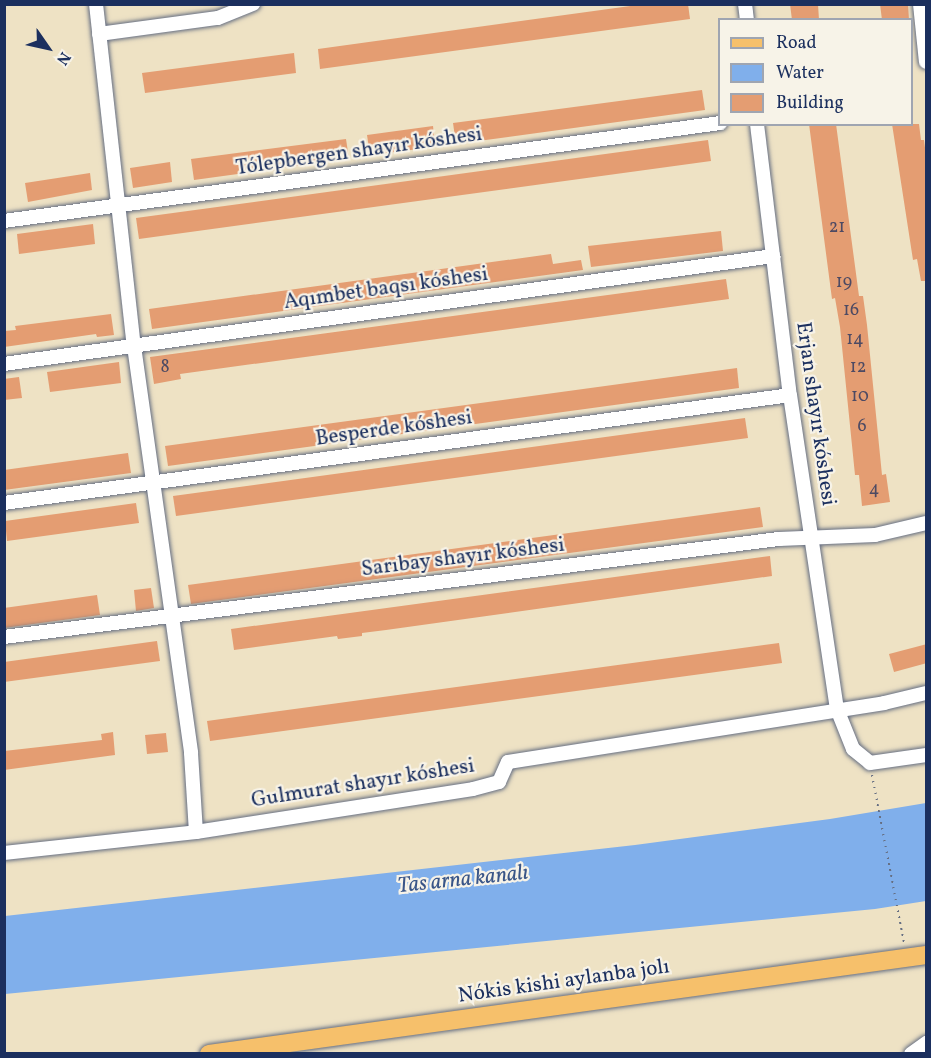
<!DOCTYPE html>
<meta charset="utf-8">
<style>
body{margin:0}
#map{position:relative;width:931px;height:1058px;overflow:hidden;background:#eee2c4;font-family:Vollkorn,serif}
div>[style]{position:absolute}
.water>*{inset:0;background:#80afeb}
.building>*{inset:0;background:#e49d72}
.path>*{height:2px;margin-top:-1px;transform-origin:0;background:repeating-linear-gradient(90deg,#656e82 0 1.5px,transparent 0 6px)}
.roads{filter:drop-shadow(0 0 2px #656e82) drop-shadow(0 0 2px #656e82)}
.minor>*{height:14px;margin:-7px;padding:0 7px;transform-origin:7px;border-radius:7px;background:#fff}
.major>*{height:18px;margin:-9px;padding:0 9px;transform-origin:9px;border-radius:9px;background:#f6c06b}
span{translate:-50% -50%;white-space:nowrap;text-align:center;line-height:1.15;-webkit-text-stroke:4.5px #f7f3e8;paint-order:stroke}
.number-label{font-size:18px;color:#4d4a63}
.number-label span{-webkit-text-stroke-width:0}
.street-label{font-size:21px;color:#1b2f5e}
.water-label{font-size:22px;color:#395588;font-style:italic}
.frame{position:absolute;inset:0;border:6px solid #1b2f5e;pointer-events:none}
.legend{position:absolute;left:718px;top:18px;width:195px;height:108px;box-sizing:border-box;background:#f7f3e8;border:2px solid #9fa5b1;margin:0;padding:8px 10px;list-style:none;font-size:18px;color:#1b2f5e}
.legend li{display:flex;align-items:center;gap:12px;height:30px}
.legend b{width:30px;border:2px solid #9fa5b1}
.north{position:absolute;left:18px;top:18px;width:60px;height:60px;-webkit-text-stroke:4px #f7f3e8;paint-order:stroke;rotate:124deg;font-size:16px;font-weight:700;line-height:24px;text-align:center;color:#1b2f5e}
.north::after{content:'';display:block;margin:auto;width:21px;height:27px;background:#1b2f5e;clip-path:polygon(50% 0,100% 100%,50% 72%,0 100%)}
</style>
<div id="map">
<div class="water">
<div style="clip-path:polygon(926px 803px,926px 901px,875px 909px,5px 994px,5px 916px,635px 845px,830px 819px)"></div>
</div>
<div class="building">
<div style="clip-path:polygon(645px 4px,688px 4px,690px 19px,320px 69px,318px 49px)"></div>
<div style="clip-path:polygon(790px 4px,818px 4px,819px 20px,792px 20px)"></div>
<div style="clip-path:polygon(880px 4px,908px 4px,909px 20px,882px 20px)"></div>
<div style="clip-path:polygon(294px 53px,296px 73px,145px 93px,142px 73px)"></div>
<div style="clip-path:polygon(702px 90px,705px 110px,456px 144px,453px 123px)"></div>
<div style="clip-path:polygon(809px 124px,836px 124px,859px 296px,863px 296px,867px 325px,882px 475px,886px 474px,890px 502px,862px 506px,859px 475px,855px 475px,840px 327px,835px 298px,832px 299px)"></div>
<div style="clip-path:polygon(892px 124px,919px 124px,921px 140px,924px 140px,927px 163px,927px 281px,921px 281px,917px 259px,913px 260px)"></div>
<div style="clip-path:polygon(433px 126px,435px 147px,370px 155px,367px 135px)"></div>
<div style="clip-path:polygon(346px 139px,349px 159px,194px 180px,191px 159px)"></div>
<div style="clip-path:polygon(708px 140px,711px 161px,139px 239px,136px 218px)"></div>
<div style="clip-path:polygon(170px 162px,172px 182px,133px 188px,130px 168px)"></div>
<div style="clip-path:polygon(90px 173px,92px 190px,28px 202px,25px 183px)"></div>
<div style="clip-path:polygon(93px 224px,95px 244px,19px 254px,17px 234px)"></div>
<div style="clip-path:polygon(721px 231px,723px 251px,591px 267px,588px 246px)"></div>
<div style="clip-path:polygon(551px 254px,553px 264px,581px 260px,583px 270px,152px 329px,149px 309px)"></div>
<div style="clip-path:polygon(726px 279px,729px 299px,180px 374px,181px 379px,154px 384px,150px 357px)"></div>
<div style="clip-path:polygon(111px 314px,114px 335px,97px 337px,96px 334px,4px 347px,4px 331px,16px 330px,15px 326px)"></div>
<div style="clip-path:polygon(119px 362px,121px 383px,50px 392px,47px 372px)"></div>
<div style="clip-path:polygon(737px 368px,739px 388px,168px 466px,165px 446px)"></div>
<div style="clip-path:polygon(19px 377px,22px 398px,4px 400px,4px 379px)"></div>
<div style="clip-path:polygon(745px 418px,748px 438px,176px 516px,173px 496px)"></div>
<div style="clip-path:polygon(128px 453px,131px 473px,4px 490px,4px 470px)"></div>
<div style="clip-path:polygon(136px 503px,139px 523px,7px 541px,5px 521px)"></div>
<div style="clip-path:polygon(760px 507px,763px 527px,191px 604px,188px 585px)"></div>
<div style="clip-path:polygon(770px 556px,772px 576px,386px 630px,362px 633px,362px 636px,338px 639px,337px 636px,234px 650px,231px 629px)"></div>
<div style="clip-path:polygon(151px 588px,154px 608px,136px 611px,134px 590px)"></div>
<div style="clip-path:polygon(97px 595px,100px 615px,4px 628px,4px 608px)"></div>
<div style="clip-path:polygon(157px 641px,160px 661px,4px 682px,4px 662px)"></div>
<div style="clip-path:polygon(779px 643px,782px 663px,210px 741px,207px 721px)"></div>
<div style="clip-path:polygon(927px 644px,927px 663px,894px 672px,889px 654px)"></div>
<div style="clip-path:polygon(113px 732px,115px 755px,4px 770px,4px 751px,102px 740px,101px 734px)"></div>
<div style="clip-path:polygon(166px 733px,168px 752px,147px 754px,145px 735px)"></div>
</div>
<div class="path">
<div style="left:872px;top:775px;width:171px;rotate:79.2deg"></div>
</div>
<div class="roads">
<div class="minor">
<div style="left:96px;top:4px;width:344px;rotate:83.7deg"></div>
<div style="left:134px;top:346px;width:411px;rotate:82deg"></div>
<div style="left:191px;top:753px;width:79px;rotate:86.4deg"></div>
<div style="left:745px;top:4px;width:16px;rotate:83deg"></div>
<div style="left:920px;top:4px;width:58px;rotate:84.1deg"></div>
<div style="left:99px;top:34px;width:120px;rotate:-7.7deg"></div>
<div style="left:218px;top:18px;width:38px;rotate:-22deg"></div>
<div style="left:757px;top:124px;width:273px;rotate:83.1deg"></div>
<div style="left:790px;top:395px;width:317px;rotate:81.5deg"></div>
<div style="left:837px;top:709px;width:43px;rotate:68.2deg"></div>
<div style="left:853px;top:749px;width:22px;rotate:39deg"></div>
<div style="left:870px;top:763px;width:57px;rotate:-8.1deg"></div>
<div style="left:4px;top:221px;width:723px;rotate:-7.79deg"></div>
<div style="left:4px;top:364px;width:777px;rotate:-7.99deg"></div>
<div style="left:4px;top:503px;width:793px;rotate:-7.82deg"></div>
<div style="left:4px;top:637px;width:781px;rotate:-7.21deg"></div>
<div style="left:779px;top:539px;width:96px;rotate:-2.4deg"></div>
<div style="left:875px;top:535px;width:52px;rotate:-13.2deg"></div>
<div style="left:4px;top:853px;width:193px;rotate:-6.2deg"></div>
<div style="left:196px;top:832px;width:280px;rotate:-8.8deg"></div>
<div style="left:473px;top:789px;width:27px;rotate:-15deg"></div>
<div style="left:499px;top:782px;width:22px;rotate:-66deg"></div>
<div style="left:508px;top:762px;width:381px;rotate:-8.9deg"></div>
<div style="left:884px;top:703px;width:43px;rotate:-13.4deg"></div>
<div style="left:911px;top:1054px;width:19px;rotate:-36deg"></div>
</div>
<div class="major">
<div style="left:209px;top:1054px;width:724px;rotate:-7.86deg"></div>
</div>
</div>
<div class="number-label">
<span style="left:837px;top:228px">21</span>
<span style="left:844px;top:283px">19</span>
<span style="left:851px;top:311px">16</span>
<span style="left:855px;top:340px">14</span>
<span style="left:165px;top:368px">8</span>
<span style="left:858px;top:368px">12</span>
<span style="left:860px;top:397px">10</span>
<span style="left:862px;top:427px">6</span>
<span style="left:874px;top:490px">4</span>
</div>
<div class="street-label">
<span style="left:359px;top:152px;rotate:-8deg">Tólepbergen shayır kóshesi</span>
<span style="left:386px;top:289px;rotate:-8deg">Aqımbet baqsı kóshesi</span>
<span style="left:815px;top:414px;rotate:82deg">Erjan shayır kóshesi</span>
<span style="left:394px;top:429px;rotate:-8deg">Besperde kóshesi</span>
<span style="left:463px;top:558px;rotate:-7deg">Sarıbay shayır kóshesi</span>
<span style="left:363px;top:784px;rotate:-9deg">Gulmurat shayır kóshesi</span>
<span style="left:564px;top:982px;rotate:-8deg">Nókis kishi aylanba jolı</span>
</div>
<div class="water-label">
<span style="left:463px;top:880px;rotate:-6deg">Tas arna kanalı</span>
</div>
<div class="frame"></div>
<ul class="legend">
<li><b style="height:8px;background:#f6c06b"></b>Road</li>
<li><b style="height:16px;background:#80afeb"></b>Water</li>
<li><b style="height:16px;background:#e49d72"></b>Building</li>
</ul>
<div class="north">N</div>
</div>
